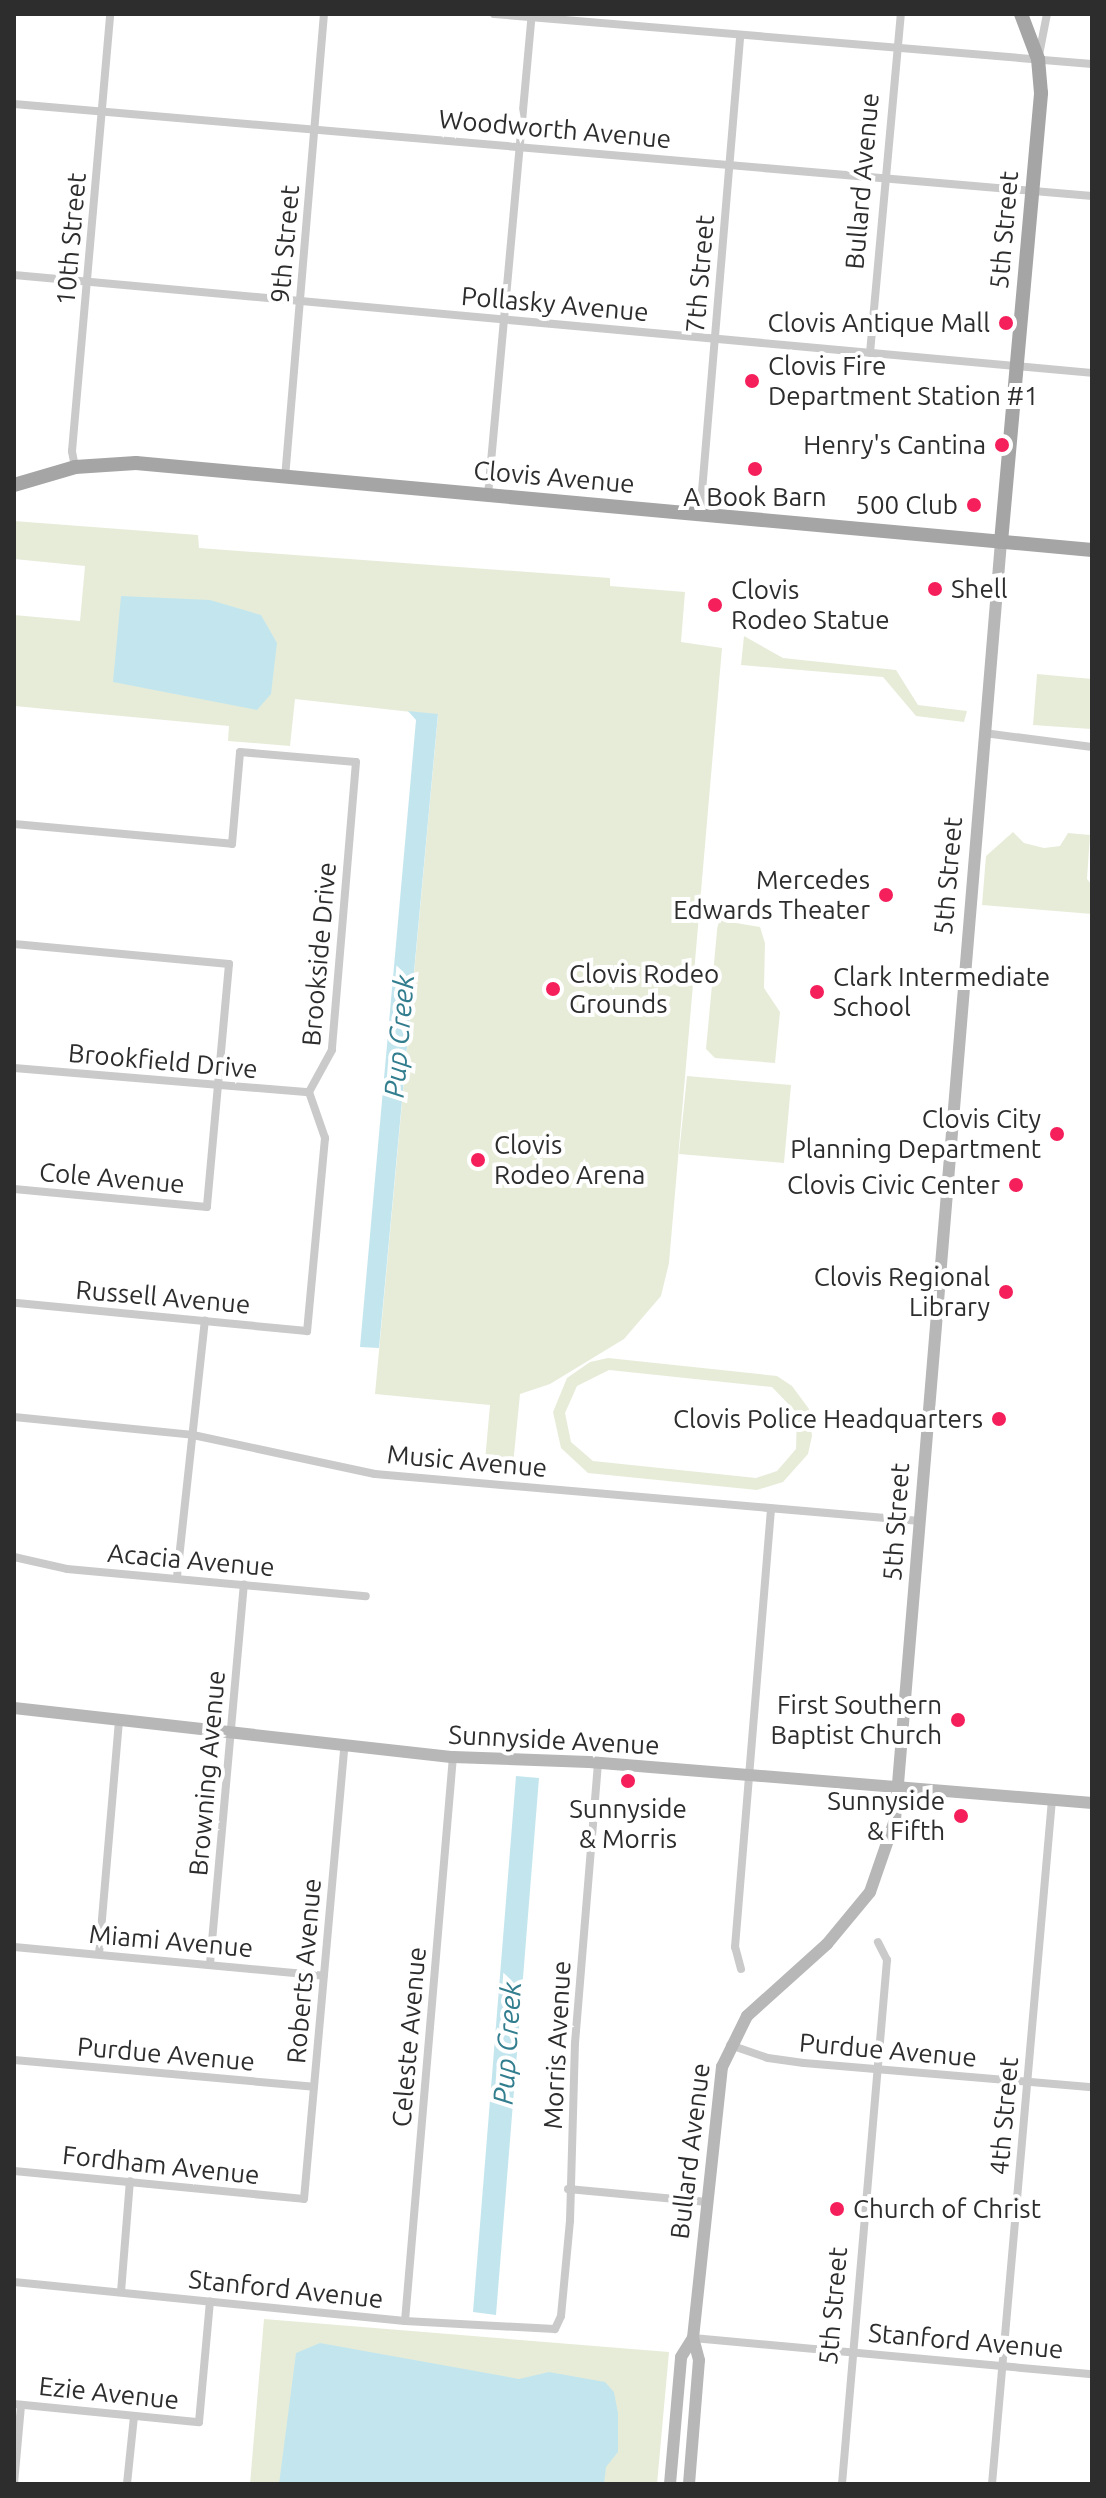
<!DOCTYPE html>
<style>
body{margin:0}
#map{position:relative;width:1106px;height:2498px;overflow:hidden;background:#fff;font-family:Ubuntu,sans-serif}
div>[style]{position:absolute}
.green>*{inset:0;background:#e7ecd9}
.water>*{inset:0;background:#c3e6ee}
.minor>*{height:8px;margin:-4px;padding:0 4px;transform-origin:4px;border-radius:4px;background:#cacaca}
.secondary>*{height:12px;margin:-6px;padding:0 6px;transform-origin:6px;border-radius:6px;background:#b7b7b7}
.primary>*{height:14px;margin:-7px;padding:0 7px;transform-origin:7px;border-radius:7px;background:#a5a5a5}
.dots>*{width:22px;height:22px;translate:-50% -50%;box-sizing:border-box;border:4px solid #fff;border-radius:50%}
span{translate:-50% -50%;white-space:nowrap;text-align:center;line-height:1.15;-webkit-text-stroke:8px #fff;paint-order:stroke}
.street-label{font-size:26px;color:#2d2d2d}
.poi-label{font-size:26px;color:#2d2d2d}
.right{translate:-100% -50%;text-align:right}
.left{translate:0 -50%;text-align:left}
.water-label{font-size:28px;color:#327e8e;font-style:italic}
.frame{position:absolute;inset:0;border:16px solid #2d2d2d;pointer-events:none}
</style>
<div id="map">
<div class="green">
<div style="clip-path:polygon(14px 521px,198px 535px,199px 548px,610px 578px,610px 586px,685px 592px,681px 642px,722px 648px,669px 1263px,661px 1296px,624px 1339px,550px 1384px,520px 1394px,512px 1475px,484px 1472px,490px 1405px,375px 1394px,438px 715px,295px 699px,290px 746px,228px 741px,229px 726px,14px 706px,14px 615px,80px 621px,85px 566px,14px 559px)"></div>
<div style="clip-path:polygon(744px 636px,783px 658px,896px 670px,918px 705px,967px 711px,964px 722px,916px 716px,883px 677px,741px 665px)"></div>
<div style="clip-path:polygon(1037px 674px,1092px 679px,1091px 729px,1033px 725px)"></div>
<div style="clip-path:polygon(1013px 832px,1024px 843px,1044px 848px,1060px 846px,1068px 833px,1090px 835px,1087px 879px,1092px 885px,1092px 914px,982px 905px,986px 856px)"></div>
<div style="clip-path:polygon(718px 920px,760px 927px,765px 943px,764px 988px,780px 1012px,775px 1063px,715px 1058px,706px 1049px)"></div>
<div style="clip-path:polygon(687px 1076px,791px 1085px,784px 1163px,679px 1154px)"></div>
<div style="clip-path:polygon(evenodd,608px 1358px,777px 1376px,792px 1386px,809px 1409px,812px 1436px,808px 1454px,783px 1482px,757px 1490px,588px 1473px,561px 1448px,553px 1412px,567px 1378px,590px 1362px,608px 1358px,609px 1370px,772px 1387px,797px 1413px,796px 1449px,777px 1471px,756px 1478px,593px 1461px,571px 1442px,565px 1413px,577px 1386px,609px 1370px)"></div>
<div style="clip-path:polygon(264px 2319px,669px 2352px,657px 2484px,250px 2484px)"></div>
</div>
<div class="water">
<div style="clip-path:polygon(121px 596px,210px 600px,261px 615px,277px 643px,271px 694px,257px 710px,113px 682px)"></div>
<div style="clip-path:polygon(408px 711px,438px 714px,379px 1348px,360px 1347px,416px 720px)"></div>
<div style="clip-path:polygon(516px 1776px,539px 1778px,496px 2315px,473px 2312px)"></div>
<div style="clip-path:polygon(320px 2343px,519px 2379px,549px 2372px,605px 2382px,614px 2392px,618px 2413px,618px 2452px,606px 2467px,604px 2484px,279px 2484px,296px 2353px)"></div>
</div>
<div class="minor">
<div style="left:494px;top:14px;width:600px;rotate:4.78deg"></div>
<div style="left:1039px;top:55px;width:42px;rotate:-79deg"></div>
<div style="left:14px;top:104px;width:1082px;rotate:4.88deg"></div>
<div style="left:14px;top:275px;width:1082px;rotate:5.19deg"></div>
<div style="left:870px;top:353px;width:340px;rotate:-84.8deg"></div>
<div style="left:75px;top:467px;width:16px;rotate:-101deg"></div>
<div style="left:72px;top:451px;width:439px;rotate:-85deg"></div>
<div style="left:285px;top:478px;width:466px;rotate:-85.2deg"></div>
<div style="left:488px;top:495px;width:483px;rotate:-84.8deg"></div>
<div style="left:700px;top:515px;width:481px;rotate:-85.2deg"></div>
<div style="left:984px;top:733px;width:109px;rotate:7.4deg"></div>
<div style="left:14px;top:824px;width:219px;rotate:5.2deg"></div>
<div style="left:232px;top:844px;width:92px;rotate:-85deg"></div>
<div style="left:240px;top:752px;width:116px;rotate:4.9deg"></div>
<div style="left:356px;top:762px;width:289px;rotate:94.8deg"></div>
<div style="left:332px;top:1050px;width:48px;rotate:118.7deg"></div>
<div style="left:309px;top:1092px;width:49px;rotate:70.8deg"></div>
<div style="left:325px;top:1138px;width:194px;rotate:95.3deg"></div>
<div style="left:307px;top:1331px;width:294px;rotate:-174.5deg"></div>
<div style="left:14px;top:944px;width:216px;rotate:5.3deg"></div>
<div style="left:229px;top:964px;width:244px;rotate:95.2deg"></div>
<div style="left:207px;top:1207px;width:194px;rotate:-174.7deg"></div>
<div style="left:14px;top:1068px;width:296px;rotate:4.7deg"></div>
<div style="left:14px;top:1417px;width:180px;rotate:5.7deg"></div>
<div style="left:193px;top:1435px;width:186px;rotate:12.1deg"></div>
<div style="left:375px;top:1474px;width:547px;rotate:4.93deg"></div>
<div style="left:14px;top:1557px;width:54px;rotate:12.8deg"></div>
<div style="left:67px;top:1569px;width:300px;rotate:5.2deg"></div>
<div style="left:177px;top:1577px;width:258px;rotate:-83.8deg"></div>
<div style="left:14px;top:1947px;width:311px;rotate:5.3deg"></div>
<div style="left:99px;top:1954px;width:233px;rotate:-85.1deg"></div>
<div style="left:210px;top:1964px;width:381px;rotate:-84.9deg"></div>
<div style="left:741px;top:1969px;width:23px;rotate:-105deg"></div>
<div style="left:735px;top:1947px;width:440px;rotate:-85.3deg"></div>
<div style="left:730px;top:2045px;width:40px;rotate:18.9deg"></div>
<div style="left:768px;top:2058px;width:36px;rotate:8deg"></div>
<div style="left:804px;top:2063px;width:289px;rotate:4.8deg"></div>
<div style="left:14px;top:2060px;width:301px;rotate:5.1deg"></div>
<div style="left:14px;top:2171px;width:291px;rotate:5.5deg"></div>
<div style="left:304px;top:2199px;width:454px;rotate:-84.9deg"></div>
<div style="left:568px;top:2189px;width:140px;rotate:5.3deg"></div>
<div style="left:14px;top:2282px;width:393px;rotate:5.7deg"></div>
<div style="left:405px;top:2321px;width:150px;rotate:3.1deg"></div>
<div style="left:555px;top:2329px;width:14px;rotate:-65deg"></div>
<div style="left:561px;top:2316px;width:95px;rotate:-84.6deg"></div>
<div style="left:570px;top:2221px;width:178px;rotate:-88.4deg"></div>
<div style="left:575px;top:2043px;width:282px;rotate:-85.3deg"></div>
<div style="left:121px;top:2292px;width:111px;rotate:-85.4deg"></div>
<div style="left:405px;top:2321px;width:566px;rotate:-85.14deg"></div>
<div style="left:693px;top:2338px;width:401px;rotate:5.2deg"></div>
<div style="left:14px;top:2404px;width:186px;rotate:5.6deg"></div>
<div style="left:199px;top:2422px;width:121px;rotate:-84.8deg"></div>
<div style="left:14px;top:2484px;width:79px;rotate:-84.9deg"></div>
<div style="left:127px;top:2484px;width:68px;rotate:-84.1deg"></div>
<div style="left:842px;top:2484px;width:526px;rotate:-85.09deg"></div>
<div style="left:887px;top:1960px;width:20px;rotate:-117deg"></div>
<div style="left:992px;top:2484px;width:687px;rotate:-84.99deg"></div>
</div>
<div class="secondary">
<div style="left:14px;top:1708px;width:442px;rotate:6.4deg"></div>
<div style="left:453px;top:1757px;width:136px;rotate:2.1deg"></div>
<div style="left:589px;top:1762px;width:505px;rotate:4.66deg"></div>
<div style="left:670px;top:2484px;width:127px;rotate:-85deg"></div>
<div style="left:681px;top:2357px;width:22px;rotate:-58deg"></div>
<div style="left:689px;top:2484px;width:124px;rotate:-85.4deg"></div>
<div style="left:699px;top:2360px;width:23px;rotate:-105deg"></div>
<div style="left:693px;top:2338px;width:273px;rotate:-83.9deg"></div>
<div style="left:722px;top:2067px;width:57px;rotate:-63.9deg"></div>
<div style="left:747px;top:2016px;width:108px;rotate:-42deg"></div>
<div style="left:827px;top:1944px;width:67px;rotate:-50.4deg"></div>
<div style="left:870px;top:1892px;width:76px;rotate:-70.9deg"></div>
<div style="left:895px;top:1820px;width:1282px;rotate:-85.26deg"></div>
</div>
<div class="primary">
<div style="left:14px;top:485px;width:64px;rotate:-16.4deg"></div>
<div style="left:75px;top:467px;width:61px;rotate:-3.8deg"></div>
<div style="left:136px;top:463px;width:960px;rotate:5.2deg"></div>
<div style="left:1001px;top:542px;width:451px;rotate:-84.9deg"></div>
<div style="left:1041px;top:93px;width:34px;rotate:-95deg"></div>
<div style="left:1038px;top:59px;width:48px;rotate:-110.7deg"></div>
</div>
<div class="dots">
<div style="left:1006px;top:323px;background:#f41f5b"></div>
<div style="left:752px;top:381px;background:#f41f5b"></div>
<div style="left:1002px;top:445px;background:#f41f5b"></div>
<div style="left:755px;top:469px;background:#f41f5b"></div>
<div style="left:974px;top:505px;background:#f41f5b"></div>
<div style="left:935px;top:589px;background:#f41f5b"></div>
<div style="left:715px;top:605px;background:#f41f5b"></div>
<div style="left:886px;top:895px;background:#f41f5b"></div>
<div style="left:553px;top:989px;background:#f41f5b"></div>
<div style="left:817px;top:992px;background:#f41f5b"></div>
<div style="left:1057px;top:1134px;background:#f41f5b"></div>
<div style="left:478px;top:1160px;background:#f41f5b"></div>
<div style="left:1016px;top:1185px;background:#f41f5b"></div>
<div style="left:1006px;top:1292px;background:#f41f5b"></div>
<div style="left:999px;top:1419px;background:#f41f5b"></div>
<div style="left:958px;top:1720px;background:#f41f5b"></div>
<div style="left:628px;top:1781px;background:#f41f5b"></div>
<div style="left:961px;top:1816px;background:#f41f5b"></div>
<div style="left:837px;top:2209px;background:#f41f5b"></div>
</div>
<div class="street-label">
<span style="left:555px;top:129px;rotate:5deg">Woodworth Avenue</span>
<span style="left:862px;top:181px;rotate:-85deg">Bullard Avenue</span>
<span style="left:1004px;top:230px;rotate:-85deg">5th Street</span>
<span style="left:71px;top:239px;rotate:-85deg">10th Street</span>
<span style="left:285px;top:244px;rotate:-85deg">9th Street</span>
<span style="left:700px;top:274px;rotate:-85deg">7th Street</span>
<span style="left:555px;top:304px;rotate:5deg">Pollasky Avenue</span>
<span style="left:554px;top:477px;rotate:5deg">Clovis Avenue</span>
<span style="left:948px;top:876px;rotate:-85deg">5th Street</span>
<span style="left:319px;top:954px;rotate:-85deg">Brookside Drive</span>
<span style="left:163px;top:1061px;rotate:5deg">Brookfield Drive</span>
<span style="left:112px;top:1178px;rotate:5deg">Cole Avenue</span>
<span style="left:163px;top:1297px;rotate:5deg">Russell Avenue</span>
<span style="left:467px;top:1461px;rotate:5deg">Music Avenue</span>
<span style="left:896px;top:1522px;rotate:-86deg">5th Street</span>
<span style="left:191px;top:1560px;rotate:5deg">Acacia Avenue</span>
<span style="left:554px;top:1740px;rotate:3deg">Sunnyside Avenue</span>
<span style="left:207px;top:1773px;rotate:-85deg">Browning Avenue</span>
<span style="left:171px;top:1941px;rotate:5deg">Miami Avenue</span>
<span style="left:304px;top:1971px;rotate:-85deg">Roberts Avenue</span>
<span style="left:409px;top:2037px;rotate:-85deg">Celeste Avenue</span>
<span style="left:557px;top:2045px;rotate:-87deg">Morris Avenue</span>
<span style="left:888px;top:2050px;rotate:5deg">Purdue Avenue</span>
<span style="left:166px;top:2054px;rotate:5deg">Purdue Avenue</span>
<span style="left:1004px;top:2116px;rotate:-85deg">4th Street</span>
<span style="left:690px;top:2151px;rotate:-83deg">Bullard Avenue</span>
<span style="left:161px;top:2165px;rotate:6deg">Fordham Avenue</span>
<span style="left:286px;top:2289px;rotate:6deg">Stanford Avenue</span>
<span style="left:833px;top:2306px;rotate:-85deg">5th Street</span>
<span style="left:966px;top:2341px;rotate:5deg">Stanford Avenue</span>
<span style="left:109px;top:2393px;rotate:6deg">Ezie Avenue</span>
</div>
<div class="poi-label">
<span class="right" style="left:990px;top:323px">Clovis Antique Mall</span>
<span class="left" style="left:768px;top:381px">Clovis Fire<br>Department Station #1</span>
<span class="right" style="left:986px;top:445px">Henry's Cantina</span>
<span style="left:755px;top:497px">A Book Barn</span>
<span class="right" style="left:958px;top:505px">500 Club</span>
<span class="left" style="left:951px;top:589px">Shell</span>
<span class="left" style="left:731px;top:605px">Clovis<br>Rodeo Statue</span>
<span class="right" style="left:870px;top:895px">Mercedes<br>Edwards Theater</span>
<span class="left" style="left:569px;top:989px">Clovis Rodeo<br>Grounds</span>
<span class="left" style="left:833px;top:992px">Clark Intermediate<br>School</span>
<span class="right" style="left:1041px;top:1134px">Clovis City<br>Planning Department</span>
<span class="left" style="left:494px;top:1160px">Clovis<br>Rodeo Arena</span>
<span class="right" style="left:1000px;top:1185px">Clovis Civic Center</span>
<span class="right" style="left:990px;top:1292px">Clovis Regional<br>Library</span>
<span class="right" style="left:983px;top:1419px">Clovis Police Headquarters</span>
<span class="right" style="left:942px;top:1720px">First Southern<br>Baptist Church</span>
<span class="right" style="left:945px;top:1816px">Sunnyside<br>&amp; Fifth</span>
<span style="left:628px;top:1824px">Sunnyside<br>&amp; Morris</span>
<span class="left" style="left:853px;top:2209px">Church of Christ</span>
</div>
<div class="water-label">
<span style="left:399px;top:1036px;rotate:-85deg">Pup Creek</span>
<span style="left:507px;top:2043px;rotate:-86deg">Pup Creek</span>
</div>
<div class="frame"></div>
</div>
